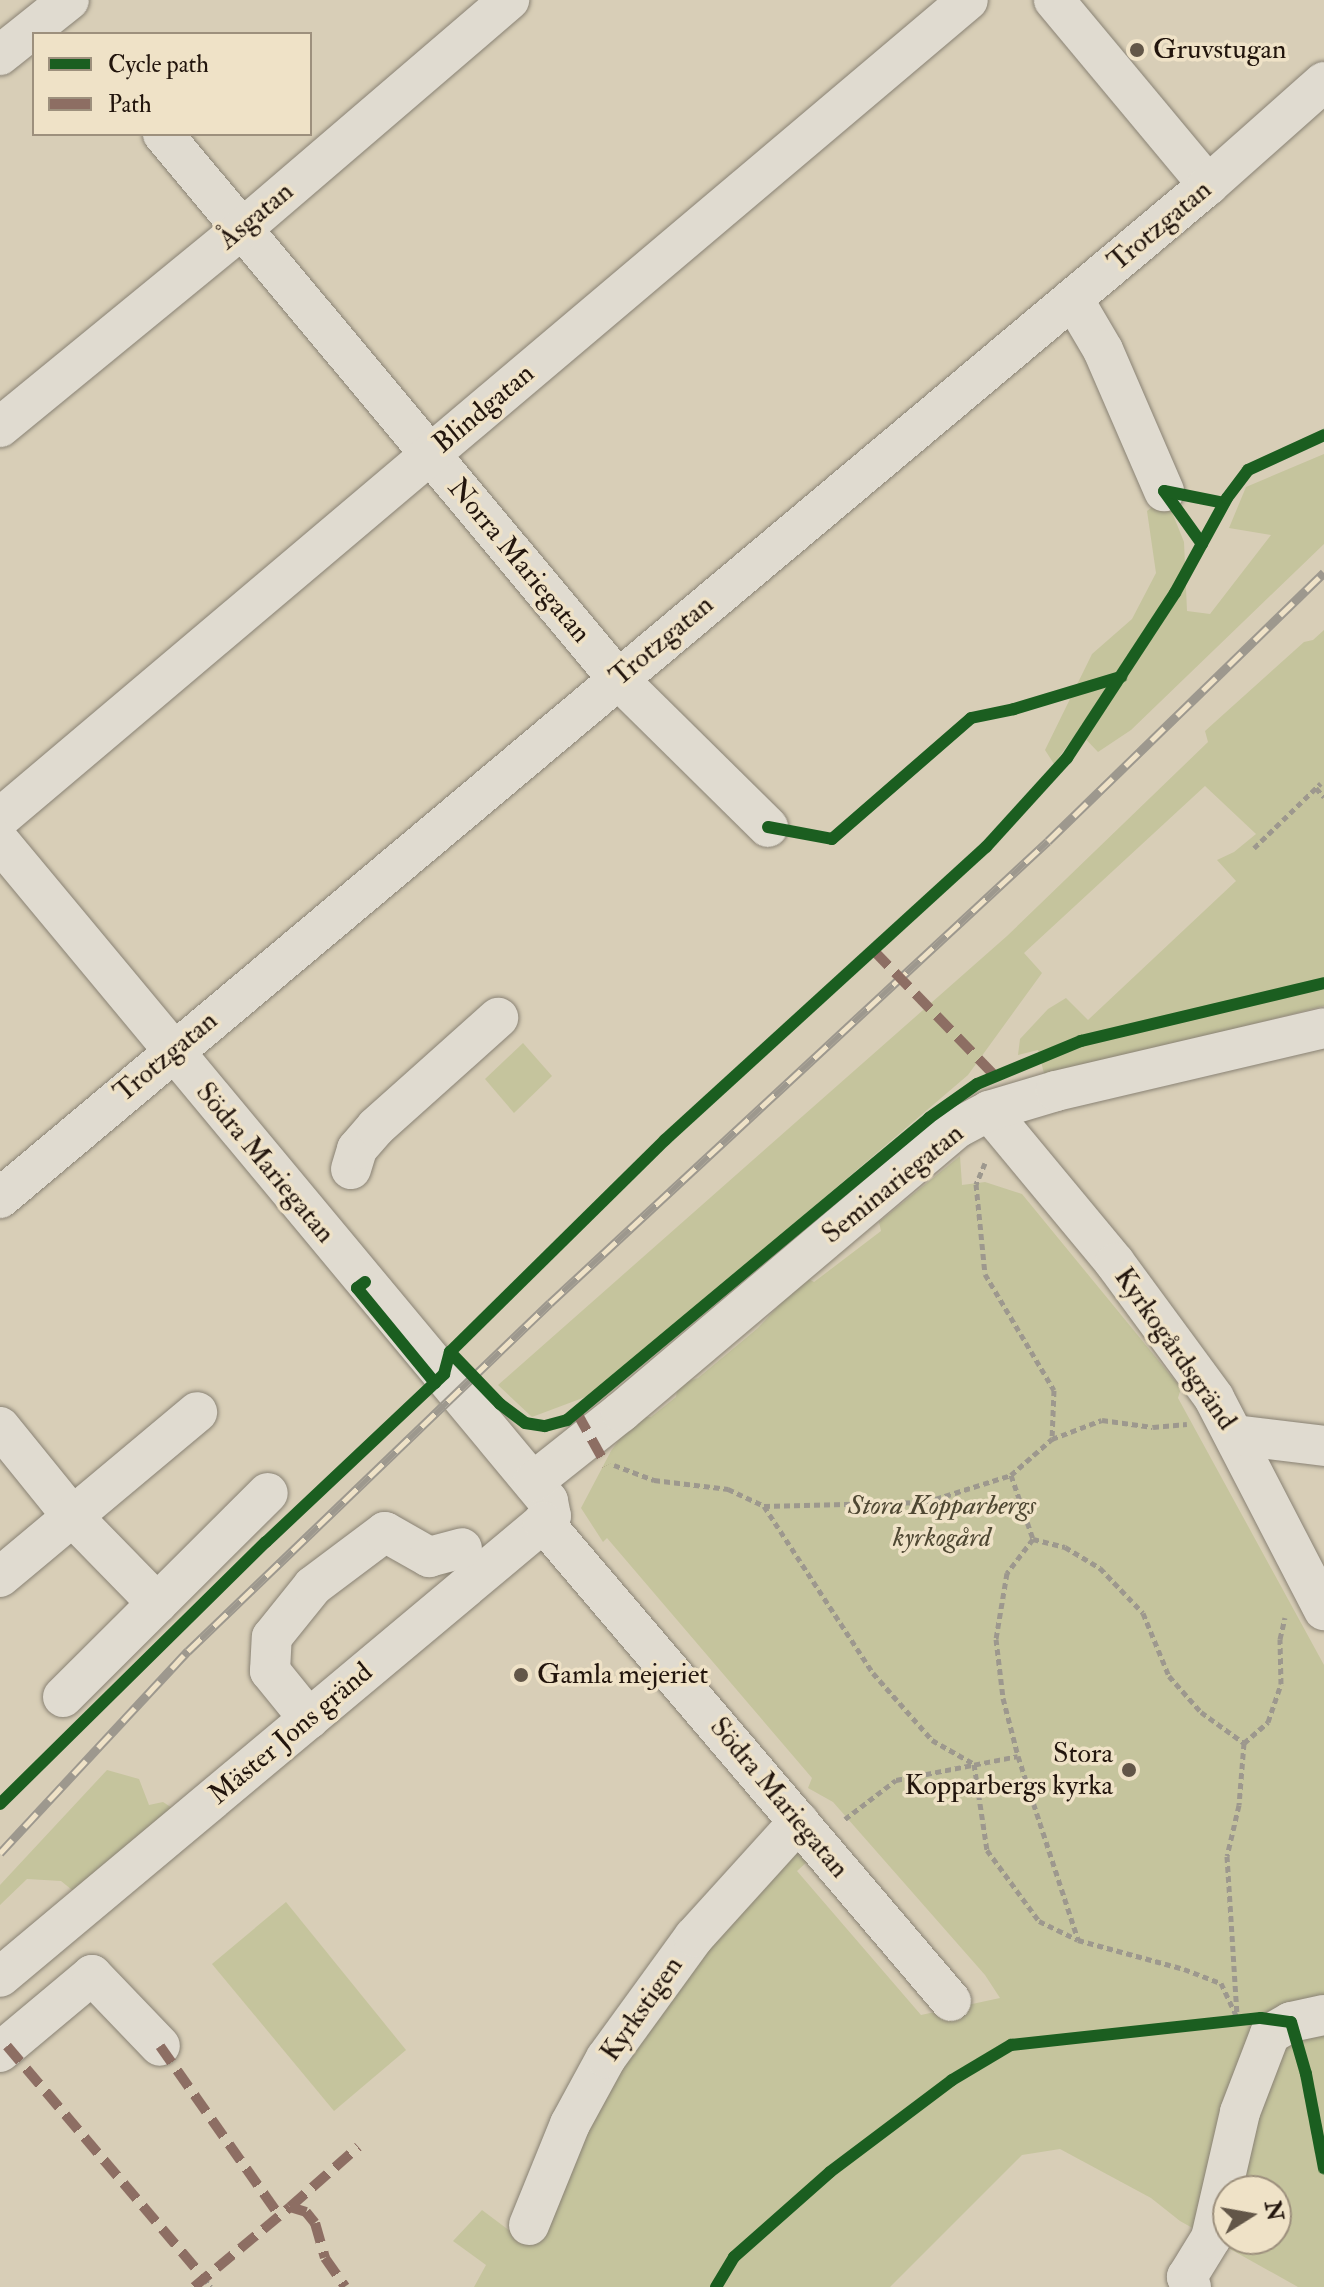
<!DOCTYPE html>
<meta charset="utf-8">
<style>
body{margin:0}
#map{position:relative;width:1324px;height:2287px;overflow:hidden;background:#d8ceb7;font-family:"IM FELL Double Pica",serif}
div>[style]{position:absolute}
.green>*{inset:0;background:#c5c49d}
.path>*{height:5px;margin-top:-2.5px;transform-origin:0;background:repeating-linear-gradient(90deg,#9d988e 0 6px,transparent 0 10px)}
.roads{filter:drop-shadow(0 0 2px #898274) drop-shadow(0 0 2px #898274)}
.minor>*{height:40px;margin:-20px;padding:0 20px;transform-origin:20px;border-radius:20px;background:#e0dbd0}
.rail>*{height:9px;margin-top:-4.5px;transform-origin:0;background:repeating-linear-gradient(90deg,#efe2c7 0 18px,#9d988e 0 36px);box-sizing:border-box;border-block:2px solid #9d988e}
.quiet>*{height:10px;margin-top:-5px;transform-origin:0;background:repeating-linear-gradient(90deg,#8d6e63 0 20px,transparent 0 30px)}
.cycleway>*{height:12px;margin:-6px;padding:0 6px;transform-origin:6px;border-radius:6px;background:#1b5e20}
.dots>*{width:22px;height:22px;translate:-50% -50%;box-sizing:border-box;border:4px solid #efe2c7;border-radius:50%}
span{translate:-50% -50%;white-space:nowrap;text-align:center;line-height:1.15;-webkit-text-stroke:7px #efe2c7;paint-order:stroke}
.poi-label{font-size:28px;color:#22150d}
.left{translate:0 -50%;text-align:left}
.right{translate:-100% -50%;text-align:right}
.street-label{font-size:28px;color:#22150d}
.park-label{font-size:28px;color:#4e4732;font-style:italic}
.legend{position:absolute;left:32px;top:32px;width:280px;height:104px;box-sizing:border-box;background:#efe2c7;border:2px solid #9d907d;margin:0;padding:10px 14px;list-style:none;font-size:24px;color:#22150d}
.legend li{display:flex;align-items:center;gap:16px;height:40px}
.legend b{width:40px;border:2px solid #9d907d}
.north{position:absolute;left:1212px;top:2175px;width:80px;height:80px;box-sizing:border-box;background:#efe2c7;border:2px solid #9d907d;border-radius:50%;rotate:79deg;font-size:22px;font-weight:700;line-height:32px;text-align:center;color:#22150d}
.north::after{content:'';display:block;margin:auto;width:28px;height:36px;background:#625648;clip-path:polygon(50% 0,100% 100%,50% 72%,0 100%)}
</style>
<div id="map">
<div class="green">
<div style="clip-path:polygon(1324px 454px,1324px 544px,1131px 730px,1098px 752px,1078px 731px,1054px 764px,1045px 750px,1092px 654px,1132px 619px,1156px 573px,1147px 511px,1166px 497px,1184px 542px,1187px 611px,1210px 614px,1271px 535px,1229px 528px,1246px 487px)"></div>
<div style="clip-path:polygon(1324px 630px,1324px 1006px,1045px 1077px,1038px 1050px,1018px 1055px,1020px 1039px,1048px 1009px,1066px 998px,1088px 1020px,1236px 881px,1217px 860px,1234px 852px,1256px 834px,1205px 786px,1024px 953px,1042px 973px,968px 1075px,596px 1393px,532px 1417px,498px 1385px,1007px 936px,1208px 742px,1205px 731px,1304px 642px,1313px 640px)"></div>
<div style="clip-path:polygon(523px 1043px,552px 1076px,514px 1113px,485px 1079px)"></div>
<div style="clip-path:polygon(evenodd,960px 1156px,962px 1185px,985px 1182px,1022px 1194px,1181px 1388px,1178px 1398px,1324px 1665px,1324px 2287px,1298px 2287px,1180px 2221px,1151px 2198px,1060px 2149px,1022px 2155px,890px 2287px,474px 2287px,486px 2265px,453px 2241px,482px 2210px,510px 2231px,550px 2127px,767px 1834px,808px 1861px,797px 1871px,921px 2015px,1000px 1998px,985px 1975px,833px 1802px,808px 1788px,812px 1778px,607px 1538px,603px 1542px,581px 1508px,611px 1451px,636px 1416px,651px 1417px,676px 1397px,678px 1385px,698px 1378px,758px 1328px,805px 1277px,814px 1282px,881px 1231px,879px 1222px,960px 1156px,1228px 2191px,1276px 2191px,1276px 2239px,1228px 2239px,1228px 2191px)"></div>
<div style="clip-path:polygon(107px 1770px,139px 1779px,149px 1805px,163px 1802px,183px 1815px,77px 1894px,61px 1881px,27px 1879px,0 1905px,0 1885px)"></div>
<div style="clip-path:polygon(286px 1902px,406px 2050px,334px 2111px,212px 1964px)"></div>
</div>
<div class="path">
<div style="left:1316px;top:788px;width:12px;rotate:48deg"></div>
<div style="left:1254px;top:848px;width:93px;rotate:-44.1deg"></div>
<div style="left:985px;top:1163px;width:23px;rotate:113deg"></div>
<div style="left:976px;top:1184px;width:90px;rotate:84.3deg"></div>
<div style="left:985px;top:1274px;width:135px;rotate:59.3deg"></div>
<div style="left:1054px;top:1390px;width:49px;rotate:92.3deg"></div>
<div style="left:614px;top:1465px;width:43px;rotate:20.6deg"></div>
<div style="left:654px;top:1480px;width:75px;rotate:6.9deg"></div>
<div style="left:728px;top:1489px;width:40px;rotate:25deg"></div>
<div style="left:764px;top:1506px;width:162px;rotate:-1.4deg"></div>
<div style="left:926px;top:1502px;width:89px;rotate:-17.6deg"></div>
<div style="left:1011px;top:1475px;width:55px;rotate:-41.3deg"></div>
<div style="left:1052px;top:1439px;width:53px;rotate:-20.8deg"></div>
<div style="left:1102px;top:1420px;width:51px;rotate:7.8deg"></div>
<div style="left:1153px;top:1427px;width:34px;rotate:-5deg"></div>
<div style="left:1011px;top:1475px;width:68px;rotate:71deg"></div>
<div style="left:764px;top:1506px;width:199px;rotate:56.9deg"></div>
<div style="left:873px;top:1673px;width:89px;rotate:48.6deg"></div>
<div style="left:932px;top:1740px;width:48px;rotate:29.7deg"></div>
<div style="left:974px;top:1764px;width:87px;rotate:81.4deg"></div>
<div style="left:987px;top:1850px;width:88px;rotate:53.8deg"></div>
<div style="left:1039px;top:1921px;width:43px;rotate:26deg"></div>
<div style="left:1078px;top:1940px;width:110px;rotate:15.3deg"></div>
<div style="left:1184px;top:1969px;width:40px;rotate:21deg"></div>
<div style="left:1221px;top:1983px;width:40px;rotate:65deg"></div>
<div style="left:1033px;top:1539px;width:33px;rotate:14deg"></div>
<div style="left:1065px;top:1547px;width:41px;rotate:31deg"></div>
<div style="left:1100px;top:1568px;width:62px;rotate:46.3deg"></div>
<div style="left:1143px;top:1613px;width:68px;rotate:67.6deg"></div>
<div style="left:1169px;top:1676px;width:48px;rotate:48.4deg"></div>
<div style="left:1201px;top:1712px;width:53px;rotate:35.8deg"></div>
<div style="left:1244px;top:1743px;width:62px;rotate:94.6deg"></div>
<div style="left:1239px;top:1805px;width:52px;rotate:103.2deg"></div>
<div style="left:1227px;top:1856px;width:158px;rotate:86.4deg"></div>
<div style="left:1033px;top:1539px;width:43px;rotate:127.4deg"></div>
<div style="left:1007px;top:1573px;width:67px;rotate:99.5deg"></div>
<div style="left:996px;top:1639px;width:59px;rotate:83.2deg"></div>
<div style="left:1003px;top:1698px;width:60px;rotate:75.5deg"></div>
<div style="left:1018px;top:1756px;width:194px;rotate:71.9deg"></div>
<div style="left:1244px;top:1743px;width:32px;rotate:-41deg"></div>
<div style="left:1268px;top:1722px;width:40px;rotate:-71.1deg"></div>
<div style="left:1281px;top:1684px;width:45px;rotate:-91.3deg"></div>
<div style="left:1280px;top:1639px;width:22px;rotate:-77deg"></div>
<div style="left:845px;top:1819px;width:64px;rotate:-37.4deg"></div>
<div style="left:896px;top:1780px;width:124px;rotate:-11.1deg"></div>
<div style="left:204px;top:2278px;width:11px;rotate:52deg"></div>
</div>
<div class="roads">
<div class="minor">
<div style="left:1054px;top:0;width:241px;rotate:50.2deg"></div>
<div style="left:0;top:55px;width:88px;rotate:-38.6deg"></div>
<div style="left:163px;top:134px;width:709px;rotate:50.15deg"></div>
<div style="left:617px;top:678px;width:212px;rotate:44.6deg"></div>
<div style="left:1073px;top:299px;width:59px;rotate:59.5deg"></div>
<div style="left:1103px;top:350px;width:154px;rotate:66.6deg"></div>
<div style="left:0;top:427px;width:313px;rotate:-39.3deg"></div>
<div style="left:242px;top:229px;width:352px;rotate:-40.6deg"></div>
<div style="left:0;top:818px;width:1267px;rotate:-40.2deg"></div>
<div style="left:0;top:842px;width:857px;rotate:50.25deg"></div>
<div style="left:548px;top:1501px;width:15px;rotate:79deg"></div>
<div style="left:551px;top:1516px;width:718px;rotate:140.08deg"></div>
<div style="left:989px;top:1111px;width:197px;rotate:50.3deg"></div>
<div style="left:1115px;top:1263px;width:167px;rotate:53.7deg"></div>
<div style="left:1214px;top:1398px;width:239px;rotate:62.6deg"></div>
<div style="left:351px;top:1169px;width:21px;rotate:-73deg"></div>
<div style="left:357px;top:1149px;width:29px;rotate:-49deg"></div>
<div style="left:376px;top:1127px;width:164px;rotate:-41.8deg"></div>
<div style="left:0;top:1198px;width:1577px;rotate:-39.98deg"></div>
<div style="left:1208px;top:185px;width:155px;rotate:-41.6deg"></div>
<div style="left:0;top:1427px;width:114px;rotate:51deg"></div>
<div style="left:72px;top:1516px;width:122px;rotate:45.7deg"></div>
<div style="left:1235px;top:1435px;width:90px;rotate:7deg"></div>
<div style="left:533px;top:1482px;width:112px;rotate:-38.5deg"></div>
<div style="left:621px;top:1412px;width:440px;rotate:-40.2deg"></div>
<div style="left:957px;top:1128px;width:36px;rotate:-28deg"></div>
<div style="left:989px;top:1111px;width:70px;rotate:-16.6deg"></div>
<div style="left:1056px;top:1091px;width:275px;rotate:-13.2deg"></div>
<div style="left:543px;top:1522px;width:629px;rotate:49.58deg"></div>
<div style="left:0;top:1577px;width:257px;rotate:-39.9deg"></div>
<div style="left:63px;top:1697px;width:289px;rotate:-44.9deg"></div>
<div style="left:309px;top:1719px;width:62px;rotate:-129.1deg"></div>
<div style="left:270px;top:1671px;width:34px;rotate:-87deg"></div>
<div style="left:272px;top:1637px;width:65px;rotate:-51.2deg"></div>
<div style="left:313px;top:1586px;width:90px;rotate:-36.9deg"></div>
<div style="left:385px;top:1532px;width:51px;rotate:29.6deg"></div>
<div style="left:429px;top:1557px;width:34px;rotate:-15deg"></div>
<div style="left:0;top:2052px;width:120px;rotate:-39.9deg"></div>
<div style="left:92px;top:1975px;width:98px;rotate:46.2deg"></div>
<div style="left:529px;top:2225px;width:109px;rotate:-67.9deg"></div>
<div style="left:570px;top:2124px;width:75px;rotate:-61.4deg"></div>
<div style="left:606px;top:2058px;width:150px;rotate:-54deg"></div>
<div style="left:694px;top:1937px;width:156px;rotate:-47.8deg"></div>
<div style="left:1191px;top:2287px;width:11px;rotate:-112deg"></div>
<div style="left:1187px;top:2277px;width:46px;rotate:-58.4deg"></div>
<div style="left:1211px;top:2238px;width:129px;rotate:-77deg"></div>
<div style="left:1240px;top:2112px;width:84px;rotate:-69deg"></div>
<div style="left:1270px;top:2034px;width:24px;rotate:-30deg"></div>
<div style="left:1291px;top:2022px;width:34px;rotate:-12deg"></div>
</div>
</div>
<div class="rail">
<div style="left:0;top:1853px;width:276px;rotate:-47.1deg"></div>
<div style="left:188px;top:1651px;width:502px;rotate:-43.87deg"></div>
<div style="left:550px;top:1303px;width:679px;rotate:-42.85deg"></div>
<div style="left:1048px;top:841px;width:385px;rotate:-44.2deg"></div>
</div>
<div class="quiet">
<div style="left:874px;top:951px;width:175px;rotate:45.9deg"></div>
<div style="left:577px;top:1413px;width:60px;rotate:60.9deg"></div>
<div style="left:7px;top:2046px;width:304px;rotate:49.7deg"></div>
<div style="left:160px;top:2046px;width:205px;rotate:54.9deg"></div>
<div style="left:290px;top:2207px;width:91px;rotate:-41.4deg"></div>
<div style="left:194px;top:2287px;width:125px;rotate:-39.8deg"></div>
<div style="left:290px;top:2207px;width:17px;rotate:17deg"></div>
<div style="left:306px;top:2212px;width:14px;rotate:51deg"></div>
<div style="left:315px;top:2223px;width:36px;rotate:74deg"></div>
<div style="left:325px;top:2258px;width:35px;rotate:55deg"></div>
</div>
<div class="cycleway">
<div style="left:1202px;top:544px;width:65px;rotate:-125.6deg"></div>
<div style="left:1164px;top:491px;width:61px;rotate:11.3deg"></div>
<div style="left:768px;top:827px;width:65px;rotate:10.6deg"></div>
<div style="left:832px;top:839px;width:184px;rotate:-41deg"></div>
<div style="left:971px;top:718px;width:44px;rotate:-11.8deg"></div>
<div style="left:1014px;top:709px;width:112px;rotate:-16.7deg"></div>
<div style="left:365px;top:1282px;width:10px;rotate:143deg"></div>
<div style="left:357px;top:1288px;width:123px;rotate:50.6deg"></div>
<div style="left:450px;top:1352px;width:72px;rotate:46.1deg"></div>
<div style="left:500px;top:1404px;width:31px;rotate:37deg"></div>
<div style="left:525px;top:1423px;width:20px;rotate:9deg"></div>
<div style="left:545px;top:1426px;width:23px;rotate:-15deg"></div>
<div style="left:567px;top:1420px;width:471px;rotate:-39.8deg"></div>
<div style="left:929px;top:1118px;width:59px;rotate:-35.3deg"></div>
<div style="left:977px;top:1084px;width:113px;rotate:-22.5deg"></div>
<div style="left:1081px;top:1041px;width:250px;rotate:-13.4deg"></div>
<div style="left:0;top:1804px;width:373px;rotate:-44.6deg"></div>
<div style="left:266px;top:1542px;width:245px;rotate:-43.3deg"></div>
<div style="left:444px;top:1374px;width:23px;rotate:-75deg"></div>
<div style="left:450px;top:1352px;width:302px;rotate:-44.6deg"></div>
<div style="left:665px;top:1140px;width:435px;rotate:-42.4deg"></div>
<div style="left:986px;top:847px;width:120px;rotate:-47.7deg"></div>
<div style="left:1067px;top:758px;width:197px;rotate:-56.8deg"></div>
<div style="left:1175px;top:593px;width:108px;rotate:-61.3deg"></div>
<div style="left:1227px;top:498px;width:35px;rotate:-53deg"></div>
<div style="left:1248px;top:470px;width:84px;rotate:-24.7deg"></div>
<div style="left:716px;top:2287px;width:35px;rotate:-59deg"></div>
<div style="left:734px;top:2257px;width:128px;rotate:-41.5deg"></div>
<div style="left:830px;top:2172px;width:153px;rotate:-37deg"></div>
<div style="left:952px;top:2080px;width:69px;rotate:-30.7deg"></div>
<div style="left:1011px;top:2045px;width:251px;rotate:-6.2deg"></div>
<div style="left:1261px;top:2018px;width:30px;rotate:8deg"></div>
<div style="left:1291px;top:2022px;width:54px;rotate:73.9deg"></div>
<div style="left:1306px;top:2074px;width:96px;rotate:79.2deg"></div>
</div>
<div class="dots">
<div style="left:1137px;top:50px;background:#625648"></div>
<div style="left:521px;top:1675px;background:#625648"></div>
<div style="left:1129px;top:1770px;background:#625648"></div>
</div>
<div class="poi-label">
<span class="left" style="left:1153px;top:50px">Gruvstugan</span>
<span class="left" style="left:537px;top:1675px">Gamla mejeriet</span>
<span class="right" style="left:1113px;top:1770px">Stora<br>Kopparbergs kyrka</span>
</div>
<div class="street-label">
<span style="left:256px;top:216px;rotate:-40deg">Åsgatan</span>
<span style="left:1160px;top:226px;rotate:-40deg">Trotzgatan</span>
<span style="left:484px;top:409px;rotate:-40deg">Blindgatan</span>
<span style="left:519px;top:561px;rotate:50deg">Norra Mariegatan</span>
<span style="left:662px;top:641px;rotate:-40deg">Trotzgatan</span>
<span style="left:166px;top:1057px;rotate:-40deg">Trotzgatan</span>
<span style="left:265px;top:1163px;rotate:50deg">Södra Mariegatan</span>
<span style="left:893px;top:1184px;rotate:-39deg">Seminariegatan</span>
<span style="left:1175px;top:1349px;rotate:55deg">Kyrkogårdsgränd</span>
<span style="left:291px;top:1734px;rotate:-40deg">Mäster Jons gränd</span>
<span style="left:779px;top:1798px;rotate:50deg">Södra Mariegatan</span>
<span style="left:642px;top:2009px;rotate:-55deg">Kyrkstigen</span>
</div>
<div class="park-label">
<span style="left:942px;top:1522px">Stora Kopparbergs<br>kyrkogård</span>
</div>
<ul class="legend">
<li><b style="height:10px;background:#1b5e20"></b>Cycle path</li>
<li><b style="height:10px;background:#8d6e63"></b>Path</li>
</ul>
<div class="north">N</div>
</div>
